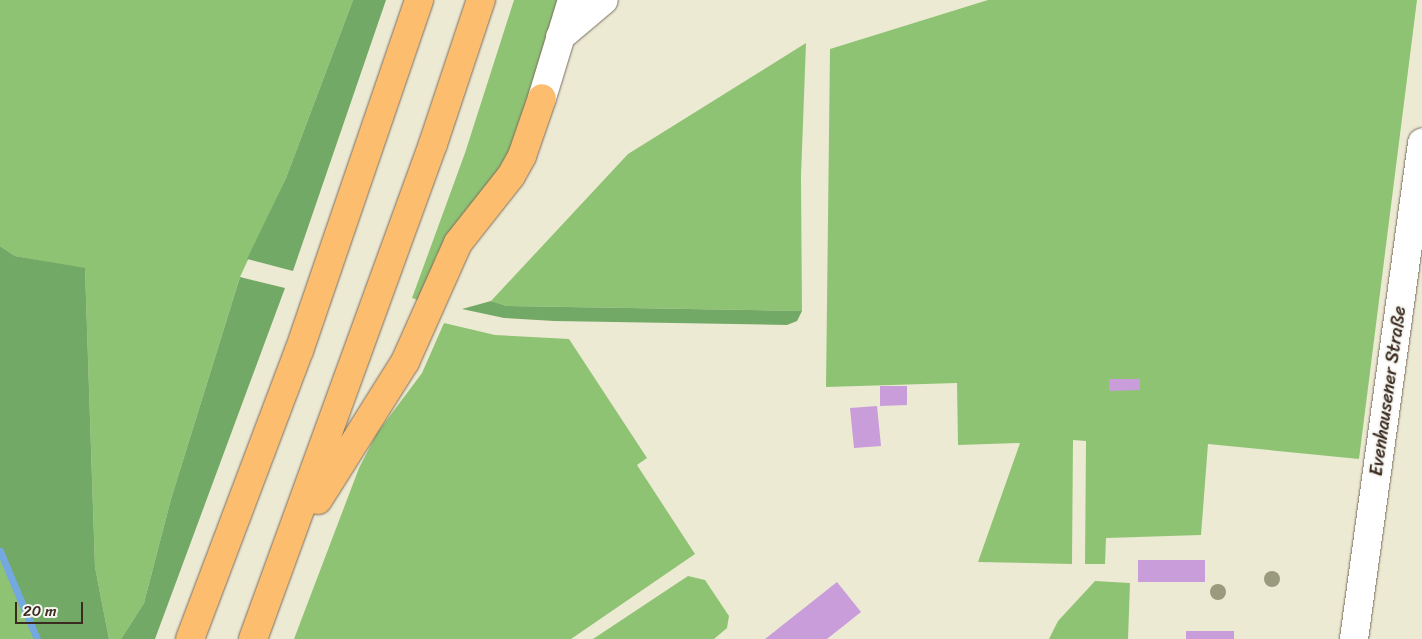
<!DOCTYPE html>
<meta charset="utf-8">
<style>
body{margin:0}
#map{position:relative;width:1422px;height:639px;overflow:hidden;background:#edead4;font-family:Sriracha,sans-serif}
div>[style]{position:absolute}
.green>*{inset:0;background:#8fc374}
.forest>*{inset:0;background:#73a966}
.stream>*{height:7px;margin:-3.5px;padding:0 3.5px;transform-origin:3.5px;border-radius:3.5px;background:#74a8e1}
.building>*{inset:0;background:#c99cda}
.roads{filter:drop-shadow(0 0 1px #796d5e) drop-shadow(0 0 1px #796d5e)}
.minor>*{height:28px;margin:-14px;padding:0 14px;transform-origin:14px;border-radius:14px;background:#fff}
.highway>*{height:28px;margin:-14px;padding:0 14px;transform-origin:14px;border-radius:14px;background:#fcbd6f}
.trees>*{width:16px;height:16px;margin:-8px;border-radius:50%;background:#999a7e}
span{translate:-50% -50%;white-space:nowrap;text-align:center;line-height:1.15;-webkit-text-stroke:4px #f6f6f2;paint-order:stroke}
.street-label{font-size:18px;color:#3b2a1e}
.scale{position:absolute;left:15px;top:602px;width:68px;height:22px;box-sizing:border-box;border:2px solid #3b2a1e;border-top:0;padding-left:6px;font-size:15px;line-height:18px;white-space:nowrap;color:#3b2a1e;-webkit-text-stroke:4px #f6f6f2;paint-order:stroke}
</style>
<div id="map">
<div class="green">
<div style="clip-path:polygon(0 0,353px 0,286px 178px,240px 277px,171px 499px,144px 603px,121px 639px,109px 639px,95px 567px,85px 269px,15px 256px,0 246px)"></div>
<div style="clip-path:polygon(514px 0,563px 0,506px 167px,451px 231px,436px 256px,421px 301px,412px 298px,465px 153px)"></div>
<div style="clip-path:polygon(988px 0,1417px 0,1359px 459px,1208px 444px,1201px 535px,1106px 538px,1105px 564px,1085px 564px,1086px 441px,1073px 440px,1072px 564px,978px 562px,1020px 443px,958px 445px,957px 383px,826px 387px,830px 49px)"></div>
<div style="clip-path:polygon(806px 43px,801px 176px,802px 311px,507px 306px,491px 301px,628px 154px)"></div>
<div style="clip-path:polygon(444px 323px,495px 335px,569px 339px,647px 458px,637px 465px,695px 554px,571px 639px,294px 639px,359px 468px,377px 433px,422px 373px)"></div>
<div style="clip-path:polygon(0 560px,25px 617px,34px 639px,0 639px)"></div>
<div style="clip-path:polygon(688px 576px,705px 580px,729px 616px,727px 628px,714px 639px,593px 639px)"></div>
<div style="clip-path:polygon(1095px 581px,1130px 583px,1128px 639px,1049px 639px,1058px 621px)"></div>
</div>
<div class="forest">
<div style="clip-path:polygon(353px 0,386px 0,293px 271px,247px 259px,286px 178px)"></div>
<div style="clip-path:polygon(0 246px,15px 256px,85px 268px,95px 567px,109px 639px,34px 639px,0 560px)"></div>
<div style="clip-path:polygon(240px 277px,285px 288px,155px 639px,121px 639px,144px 603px,171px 499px)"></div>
<div style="clip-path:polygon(491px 301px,507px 306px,802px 311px,797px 321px,787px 325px,554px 321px,504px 318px,462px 309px)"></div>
</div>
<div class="stream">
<div style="left:0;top:551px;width:95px;rotate:67.2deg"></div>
</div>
<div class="building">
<div style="clip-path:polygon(1109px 379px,1140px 379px,1140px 390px,1109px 391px)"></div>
<div style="clip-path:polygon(880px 386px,907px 386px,907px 405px,880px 406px)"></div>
<div style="clip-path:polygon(877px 406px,881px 446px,854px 448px,850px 408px)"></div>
<div style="clip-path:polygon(1138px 560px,1205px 560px,1205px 582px,1138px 582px)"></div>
<div style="clip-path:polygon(837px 582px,861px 612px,827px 639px,765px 639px)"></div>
<div style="clip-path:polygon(1186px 631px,1234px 631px,1234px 639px,1186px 639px)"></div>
</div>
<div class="roads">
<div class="minor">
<div style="left:560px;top:37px;width:57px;rotate:-40.1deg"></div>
<div style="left:542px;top:98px;width:102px;rotate:-73deg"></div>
<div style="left:1354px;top:639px;width:501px;rotate:-82.19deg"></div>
</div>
<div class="highway">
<div style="left:318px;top:500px;width:163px;rotate:-57.8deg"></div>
<div style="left:405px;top:362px;width:130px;rotate:-66deg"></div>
<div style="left:458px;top:243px;width:85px;rotate:-51.7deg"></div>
<div style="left:511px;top:176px;width:23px;rotate:-61deg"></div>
<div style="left:522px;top:156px;width:61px;rotate:-71deg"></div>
<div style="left:190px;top:639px;width:308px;rotate:-69.3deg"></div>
<div style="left:299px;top:351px;width:371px;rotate:-71.1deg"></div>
<div style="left:253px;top:639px;width:527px;rotate:-70.02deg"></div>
<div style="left:433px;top:144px;width:152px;rotate:-71.6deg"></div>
</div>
</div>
<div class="trees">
<div style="left:1272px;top:579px"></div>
<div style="left:1218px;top:592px"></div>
</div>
<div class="street-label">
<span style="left:1388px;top:391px;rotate:-82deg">Evenhausener Straße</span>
</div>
<div class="scale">20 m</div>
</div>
